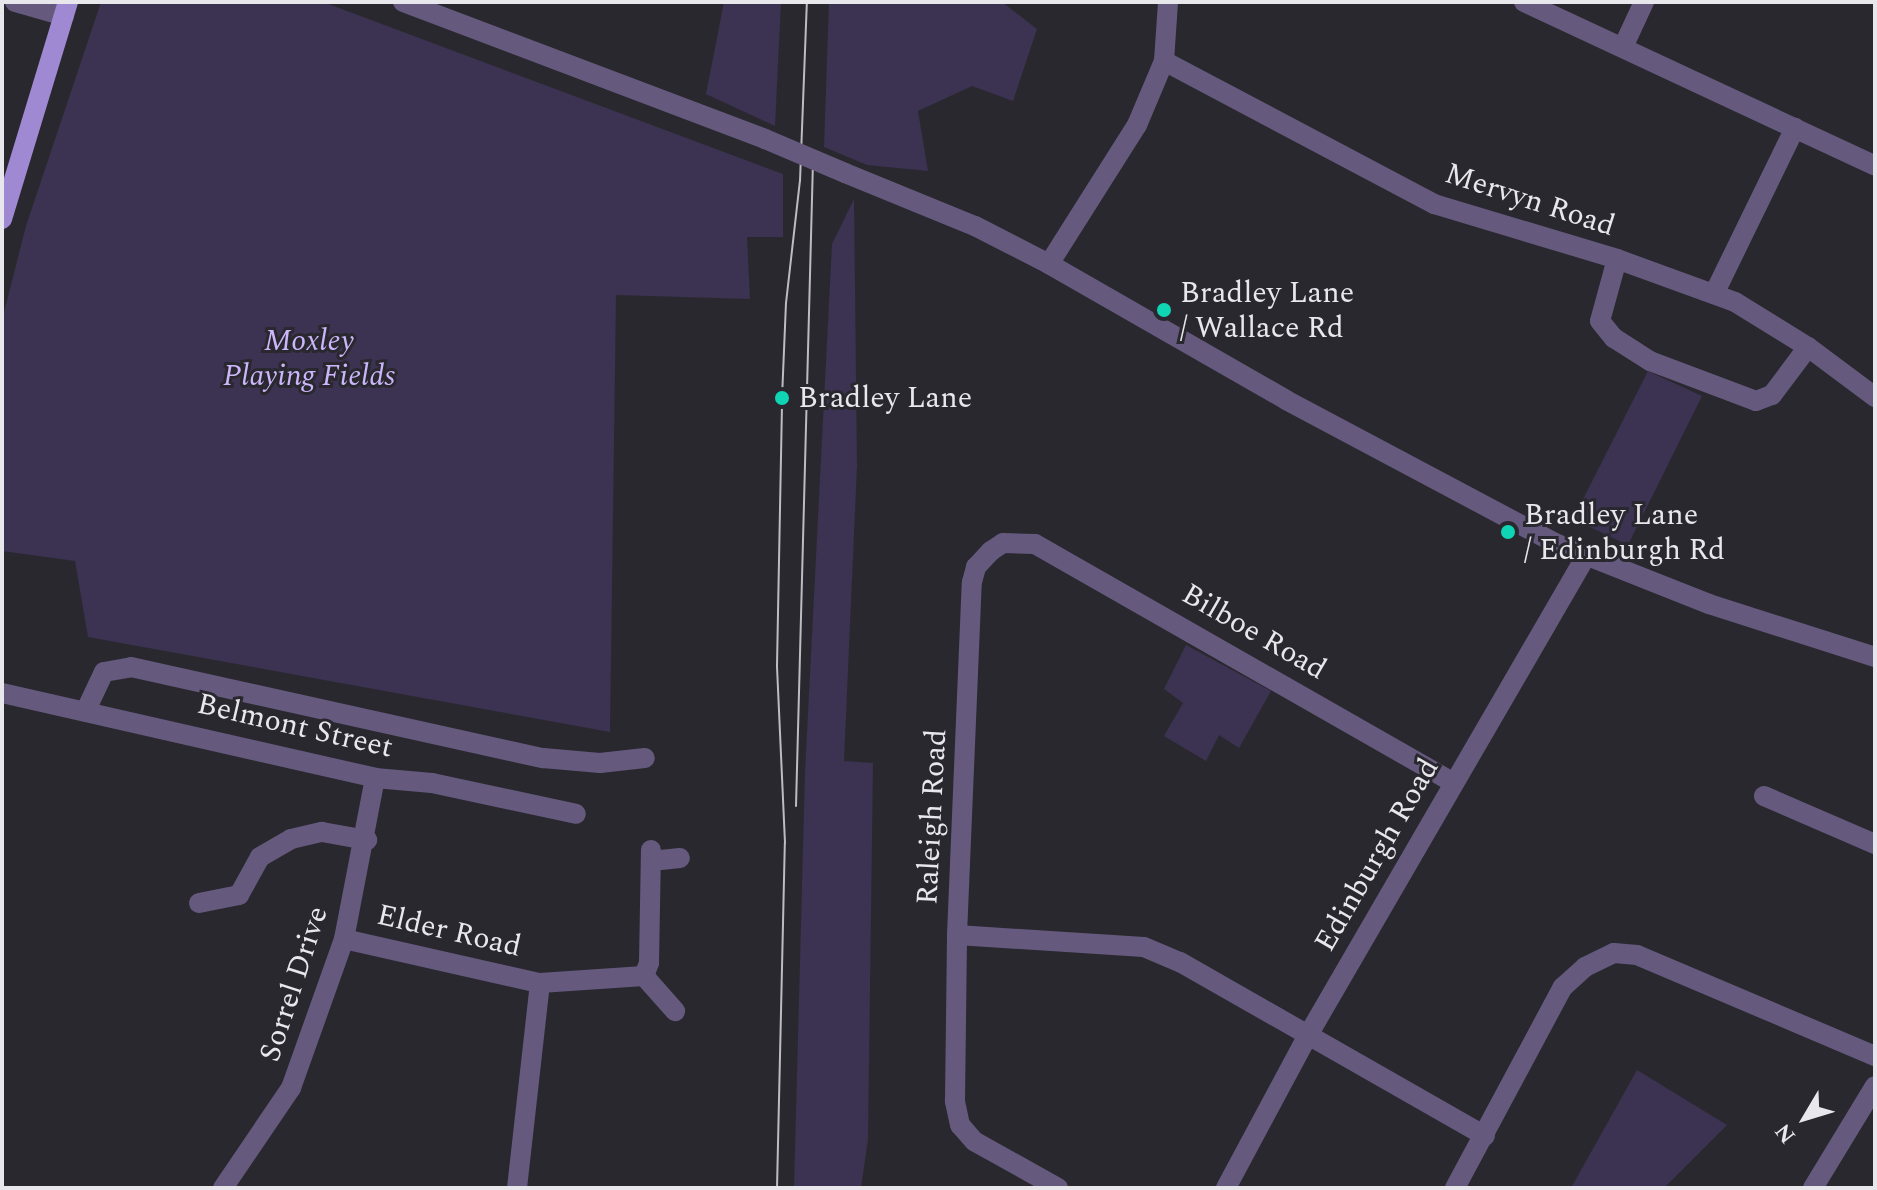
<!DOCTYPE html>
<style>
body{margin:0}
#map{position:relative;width:1877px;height:1190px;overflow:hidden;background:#2a282f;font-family:Spectral,serif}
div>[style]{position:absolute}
.green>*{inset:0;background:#3c3251}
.minor>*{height:20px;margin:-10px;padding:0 10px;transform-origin:10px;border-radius:10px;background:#655a7e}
.major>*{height:20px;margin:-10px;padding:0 10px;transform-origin:10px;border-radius:10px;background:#a089d3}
.tram>*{height:2px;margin:-1px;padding:0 1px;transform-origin:1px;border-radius:1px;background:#bdbcc1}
.minor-bridge>*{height:20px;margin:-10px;padding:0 10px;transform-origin:10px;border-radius:10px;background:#655a7e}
.dots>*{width:22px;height:22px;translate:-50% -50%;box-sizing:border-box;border:4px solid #2a282f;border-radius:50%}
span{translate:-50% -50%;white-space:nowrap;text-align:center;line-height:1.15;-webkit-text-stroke:6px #2a282f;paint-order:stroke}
.street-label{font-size:30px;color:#e8e7ec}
.poi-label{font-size:30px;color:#e8e7ec}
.left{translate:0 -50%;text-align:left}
.park-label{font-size:30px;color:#cbb6fc;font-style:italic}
.frame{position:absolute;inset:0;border:4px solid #e8e7ec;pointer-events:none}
.north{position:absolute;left:1765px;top:1078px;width:80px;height:80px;-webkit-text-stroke:6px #2a282f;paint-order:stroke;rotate:232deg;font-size:22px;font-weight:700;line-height:32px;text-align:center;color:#e8e7ec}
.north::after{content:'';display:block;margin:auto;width:28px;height:36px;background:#e8e7ec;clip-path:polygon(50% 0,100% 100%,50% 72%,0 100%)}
</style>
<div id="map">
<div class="green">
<div style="clip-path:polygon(101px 2px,323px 2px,783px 174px,783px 237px,747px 237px,750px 299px,616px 295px,610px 732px,88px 637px,75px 561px,2px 551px,2px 320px,26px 226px)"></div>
<div style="clip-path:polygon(724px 2px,781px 2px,775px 126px,706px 94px)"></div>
<div style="clip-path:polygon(829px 2px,1002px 2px,1037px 29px,1013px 101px,972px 86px,918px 111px,928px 171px,867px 165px,824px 147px)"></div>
<div style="clip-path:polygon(854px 199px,857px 466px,844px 761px,873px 763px,868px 1139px,861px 1188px,794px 1188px,805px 772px,832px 244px)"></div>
<div style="clip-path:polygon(1648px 371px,1702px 396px,1628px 545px,1573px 519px)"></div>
<div style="clip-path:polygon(1186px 645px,1271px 691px,1239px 748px,1219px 735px,1206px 761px,1164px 736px,1183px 703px,1164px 689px)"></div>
<div style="clip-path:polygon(1637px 1070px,1727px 1125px,1664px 1188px,1571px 1188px)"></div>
</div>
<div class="minor">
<div style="left:15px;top:2px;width:51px;rotate:15.9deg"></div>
<div style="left:403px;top:2px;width:387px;rotate:20.7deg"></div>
<div style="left:1524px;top:2px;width:387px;rotate:25deg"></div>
<div style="left:1624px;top:45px;width:47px;rotate:-65.1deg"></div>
<div style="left:1164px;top:61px;width:306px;rotate:27.9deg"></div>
<div style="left:1434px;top:204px;width:191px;rotate:16.7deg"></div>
<div style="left:1617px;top:259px;width:126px;rotate:20deg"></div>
<div style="left:1735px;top:302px;width:86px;rotate:31.7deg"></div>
<div style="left:1808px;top:347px;width:84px;rotate:36.7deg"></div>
<div style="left:845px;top:173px;width:140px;rotate:22.2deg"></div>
<div style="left:975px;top:226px;width:83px;rotate:27.2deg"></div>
<div style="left:1049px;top:264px;width:273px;rotate:29.8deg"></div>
<div style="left:1286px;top:400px;width:305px;rotate:28deg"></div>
<div style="left:1555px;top:543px;width:166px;rotate:21.6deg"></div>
<div style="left:1709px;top:604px;width:174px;rotate:17.7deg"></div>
<div style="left:1617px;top:259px;width:64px;rotate:105.3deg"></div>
<div style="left:1600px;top:321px;width:22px;rotate:51deg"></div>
<div style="left:1614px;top:338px;width:43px;rotate:32.6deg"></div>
<div style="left:1650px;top:361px;width:113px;rotate:20.7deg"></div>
<div style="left:1756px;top:401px;width:17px;rotate:-21deg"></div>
<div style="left:1772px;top:395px;width:60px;rotate:-53.1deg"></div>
<div style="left:1049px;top:264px;width:165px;rotate:-57.7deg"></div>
<div style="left:1137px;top:125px;width:69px;rotate:-67.1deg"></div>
<div style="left:1164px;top:61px;width:59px;rotate:-86.1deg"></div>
<div style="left:1714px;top:294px;width:185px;rotate:-64deg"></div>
<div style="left:2px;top:693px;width:383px;rotate:12.8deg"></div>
<div style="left:375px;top:778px;width:57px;rotate:5deg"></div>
<div style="left:432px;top:783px;width:147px;rotate:12.1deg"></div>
<div style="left:86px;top:710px;width:42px;rotate:-64.7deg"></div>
<div style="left:104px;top:672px;width:27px;rotate:-10deg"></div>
<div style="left:131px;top:667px;width:422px;rotate:12.5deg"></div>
<div style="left:543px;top:758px;width:57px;rotate:5deg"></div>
<div style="left:600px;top:763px;width:45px;rotate:-6.3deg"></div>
<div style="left:1764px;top:796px;width:121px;rotate:23.4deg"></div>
<div style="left:651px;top:861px;width:29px;rotate:-6deg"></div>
<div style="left:199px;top:903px;width:41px;rotate:-11.3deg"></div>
<div style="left:239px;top:895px;width:43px;rotate:-61.1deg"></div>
<div style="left:260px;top:857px;width:36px;rotate:-30deg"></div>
<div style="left:291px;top:839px;width:32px;rotate:-13deg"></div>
<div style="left:322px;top:832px;width:46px;rotate:10.1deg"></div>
<div style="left:957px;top:935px;width:187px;rotate:3.7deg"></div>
<div style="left:1144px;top:947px;width:39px;rotate:23deg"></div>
<div style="left:1180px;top:962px;width:351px;rotate:29.7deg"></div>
<div style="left:344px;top:939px;width:201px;rotate:12.7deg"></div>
<div style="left:644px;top:976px;width:47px;rotate:48.5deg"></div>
<div style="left:223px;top:1188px;width:121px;rotate:-55.8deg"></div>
<div style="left:291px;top:1088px;width:158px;rotate:-70.4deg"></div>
<div style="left:344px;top:939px;width:164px;rotate:-79.1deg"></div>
<div style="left:517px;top:1188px;width:206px;rotate:-83.6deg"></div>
<div style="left:540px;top:983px;width:104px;rotate:-3.9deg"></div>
<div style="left:644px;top:976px;width:14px;rotate:-69deg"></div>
<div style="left:649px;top:963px;width:113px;rotate:-89deg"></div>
<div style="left:1058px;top:1188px;width:96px;rotate:-150.8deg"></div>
<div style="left:974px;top:1141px;width:21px;rotate:-131deg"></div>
<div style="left:960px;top:1125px;width:25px;rotate:-102deg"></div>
<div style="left:955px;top:1101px;width:166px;rotate:-89.3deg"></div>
<div style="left:957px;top:935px;width:353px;rotate:-87.6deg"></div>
<div style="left:972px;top:582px;width:16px;rotate:-75deg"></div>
<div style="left:976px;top:567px;width:22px;rotate:-47deg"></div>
<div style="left:991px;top:551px;width:14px;rotate:-34deg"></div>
<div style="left:1003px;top:543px;width:32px;rotate:2deg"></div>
<div style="left:1035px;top:544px;width:481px;rotate:29.7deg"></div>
<div style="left:1226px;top:1188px;width:171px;rotate:-61.8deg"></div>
<div style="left:1307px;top:1037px;width:556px;rotate:-59.88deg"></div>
<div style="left:1455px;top:1188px;width:228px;rotate:-61.8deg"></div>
<div style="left:1563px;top:987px;width:30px;rotate:-42deg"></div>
<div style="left:1585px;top:967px;width:32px;rotate:-26deg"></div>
<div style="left:1614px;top:953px;width:23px;rotate:5deg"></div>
<div style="left:1637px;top:955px;width:259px;rotate:23deg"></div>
<div style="left:1813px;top:1188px;width:119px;rotate:-58.7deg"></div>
</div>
<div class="major">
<div style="left:2px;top:219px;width:227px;rotate:-73.1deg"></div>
</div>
<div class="tram">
<div style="left:796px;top:806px;width:644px;rotate:-88.49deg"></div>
<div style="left:777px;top:1188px;width:345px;rotate:-88.7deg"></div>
<div style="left:785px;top:843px;width:178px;rotate:-92.6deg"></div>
<div style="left:777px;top:665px;width:267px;rotate:-88.9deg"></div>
<div style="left:782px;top:398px;width:95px;rotate:-87.6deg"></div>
<div style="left:786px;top:303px;width:123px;rotate:-83.5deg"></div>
<div style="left:800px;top:181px;width:179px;rotate:-87.8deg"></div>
</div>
<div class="minor-bridge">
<div style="left:765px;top:139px;width:87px;rotate:23deg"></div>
</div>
<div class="dots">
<div style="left:1164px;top:310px;background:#0fd5b4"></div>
<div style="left:782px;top:398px;background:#0fd5b4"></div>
<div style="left:1508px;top:532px;background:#0fd5b4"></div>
</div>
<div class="street-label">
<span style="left:1530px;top:200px;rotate:18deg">Mervyn Road</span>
<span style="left:1254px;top:632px;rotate:30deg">Bilboe Road</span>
<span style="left:295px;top:726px;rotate:13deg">Belmont Street</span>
<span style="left:932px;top:817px;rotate:-87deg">Raleigh Road</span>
<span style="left:1377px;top:855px;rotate:-60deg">Edinburgh Road</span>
<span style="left:449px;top:931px;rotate:13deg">Elder Road</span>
<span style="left:294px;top:984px;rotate:-72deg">Sorrel Drive</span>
</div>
<div class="poi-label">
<span class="left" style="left:1180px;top:310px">Bradley Lane<br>/ Wallace Rd</span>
<span class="left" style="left:798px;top:398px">Bradley Lane</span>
<span class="left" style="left:1524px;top:532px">Bradley Lane<br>/ Edinburgh Rd</span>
</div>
<div class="park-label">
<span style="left:309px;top:358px">Moxley<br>Playing Fields</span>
</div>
<div class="frame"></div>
<div class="north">N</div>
</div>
